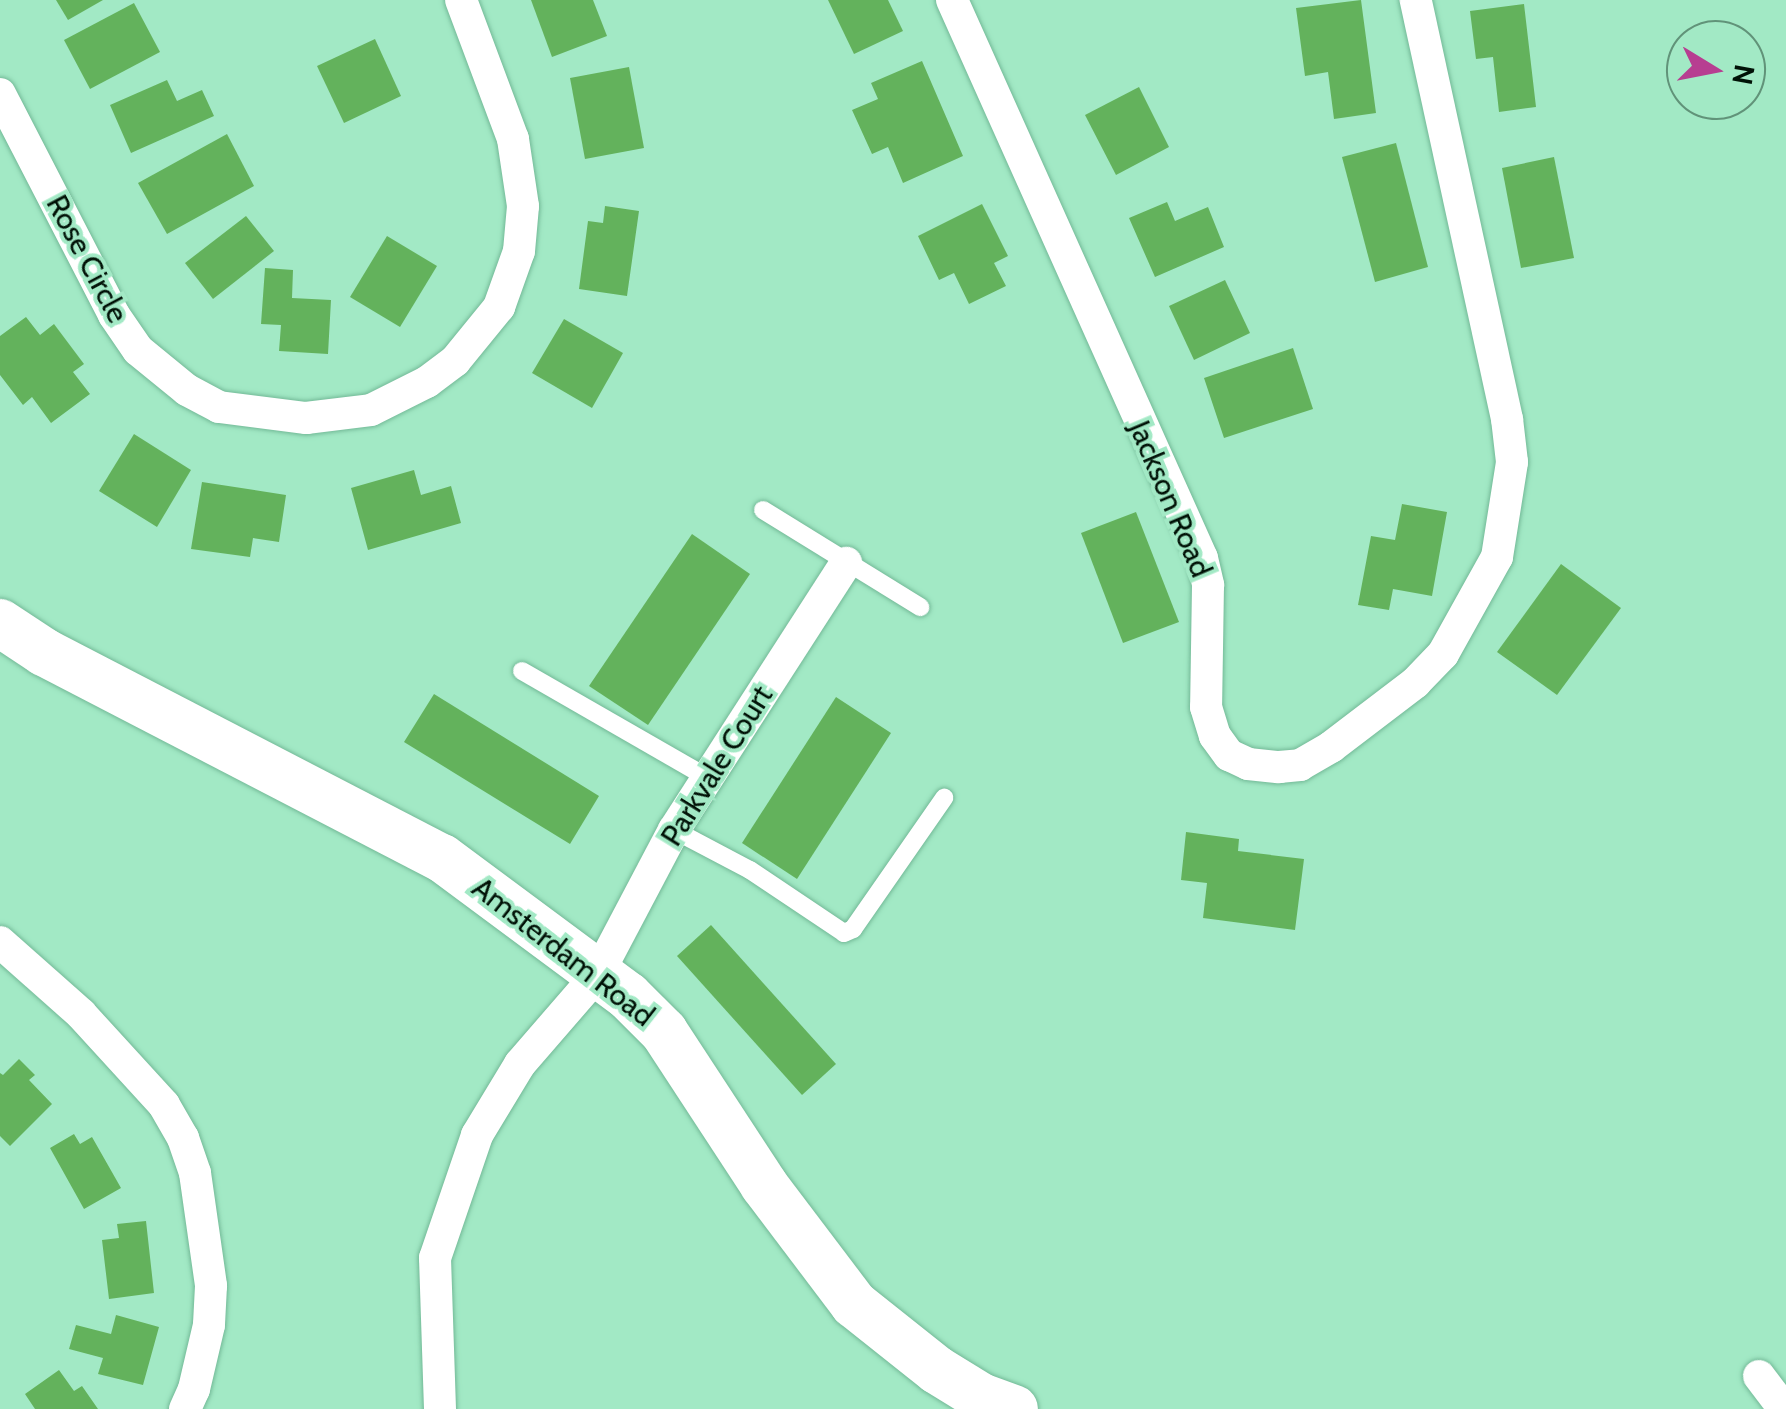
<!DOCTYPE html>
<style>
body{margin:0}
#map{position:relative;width:1786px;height:1409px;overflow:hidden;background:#a2e9c5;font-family:Cabin,sans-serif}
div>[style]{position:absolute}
.building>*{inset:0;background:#63b25c}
.roads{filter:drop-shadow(0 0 2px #73b997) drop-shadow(0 0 2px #73b997)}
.lane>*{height:18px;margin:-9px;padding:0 9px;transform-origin:9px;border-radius:9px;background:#fff}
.street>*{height:32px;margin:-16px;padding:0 16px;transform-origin:16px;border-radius:16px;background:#fff}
.secondary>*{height:48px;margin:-24px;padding:0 24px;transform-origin:24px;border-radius:24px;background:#fff}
span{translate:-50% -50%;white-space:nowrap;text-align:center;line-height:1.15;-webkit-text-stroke:8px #a2e9c5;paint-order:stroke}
.street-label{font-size:30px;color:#001106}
.north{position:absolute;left:1666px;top:20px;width:100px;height:100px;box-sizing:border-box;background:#a2e9c5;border:2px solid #619379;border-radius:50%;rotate:100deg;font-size:28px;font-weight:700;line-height:40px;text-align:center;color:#001106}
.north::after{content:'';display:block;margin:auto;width:35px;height:45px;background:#b73e91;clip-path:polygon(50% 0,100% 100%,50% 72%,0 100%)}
</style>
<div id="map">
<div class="building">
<div style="clip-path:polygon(56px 0,103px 0,68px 20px)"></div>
<div style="clip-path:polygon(531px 0,593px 0,607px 36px,552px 57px)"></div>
<div style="clip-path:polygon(828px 0,888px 0,903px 31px,854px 54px)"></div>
<div style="clip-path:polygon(1361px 0,1376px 113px,1334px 119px,1328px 72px,1305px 76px,1296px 8px)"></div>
<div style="clip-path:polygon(134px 3px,160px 52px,90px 89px,64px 40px)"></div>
<div style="clip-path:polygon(1524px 4px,1536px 107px,1499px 112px,1493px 57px,1476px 59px,1470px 11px)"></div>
<div style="clip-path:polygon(375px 39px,401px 96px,344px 123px,317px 66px)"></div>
<div style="clip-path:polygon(922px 61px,963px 156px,903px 183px,888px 147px,872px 154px,852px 110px,878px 99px,871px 83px)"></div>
<div style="clip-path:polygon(629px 67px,644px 148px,585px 159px,570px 78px)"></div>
<div style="clip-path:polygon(167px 80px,177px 101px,202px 90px,214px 116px,131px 153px,110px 105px)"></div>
<div style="clip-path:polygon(1139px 87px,1169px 147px,1116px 175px,1085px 115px)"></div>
<div style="clip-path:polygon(227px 134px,254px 186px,167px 234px,138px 183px)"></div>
<div style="clip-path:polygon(1396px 143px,1428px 267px,1375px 282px,1342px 157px)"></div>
<div style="clip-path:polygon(1554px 157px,1574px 258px,1521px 268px,1502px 168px)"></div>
<div style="clip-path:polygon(1167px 202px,1175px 221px,1208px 207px,1224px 247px,1155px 277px,1129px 218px)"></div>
<div style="clip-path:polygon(982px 204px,1008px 256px,994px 263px,1006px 286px,969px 304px,954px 273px,939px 280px,918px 236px)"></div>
<div style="clip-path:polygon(605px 206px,639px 211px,627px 296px,579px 289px,588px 221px,603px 223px)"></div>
<div style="clip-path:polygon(246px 216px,274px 251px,213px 299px,185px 263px)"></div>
<div style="clip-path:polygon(387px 236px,437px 266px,400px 327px,350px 297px)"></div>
<div style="clip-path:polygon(265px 268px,293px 270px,292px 298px,331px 300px,328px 354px,279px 351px,281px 325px,261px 324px)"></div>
<div style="clip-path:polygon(1225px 280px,1250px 333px,1194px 360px,1169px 306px)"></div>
<div style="clip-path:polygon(26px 317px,40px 335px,54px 324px,84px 364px,73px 372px,90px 394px,51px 423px,32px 397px,23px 405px,0 375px,0 336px)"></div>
<div style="clip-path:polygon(564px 319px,623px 353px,592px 408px,532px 373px)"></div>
<div style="clip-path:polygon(1293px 348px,1313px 409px,1224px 438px,1204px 378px)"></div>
<div style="clip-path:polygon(134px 434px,191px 470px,157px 527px,99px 491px)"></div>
<div style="clip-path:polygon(414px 470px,421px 495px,451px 486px,461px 523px,368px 550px,351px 488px)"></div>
<div style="clip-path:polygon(202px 482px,286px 495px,279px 542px,253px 538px,250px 557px,191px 549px)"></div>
<div style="clip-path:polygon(1402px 504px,1447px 512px,1432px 596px,1393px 589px,1389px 610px,1358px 605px,1371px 536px,1395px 540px)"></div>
<div style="clip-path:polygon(1136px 512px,1179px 622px,1123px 643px,1081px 533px)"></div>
<div style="clip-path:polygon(692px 534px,750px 574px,648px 725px,589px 686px)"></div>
<div style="clip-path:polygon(1561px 564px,1621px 608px,1557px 695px,1497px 652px)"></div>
<div style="clip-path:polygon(434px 694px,599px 796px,570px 844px,404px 742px)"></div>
<div style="clip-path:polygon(836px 697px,891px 733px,797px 879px,742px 843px)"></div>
<div style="clip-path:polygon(1186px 832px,1239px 839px,1238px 851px,1304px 859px,1295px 930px,1203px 918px,1207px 883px,1181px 880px)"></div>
<div style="clip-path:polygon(711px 925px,836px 1064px,802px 1095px,677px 956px)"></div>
<div style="clip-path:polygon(19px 1059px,35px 1075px,29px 1080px,52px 1104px,10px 1146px,0 1136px,0 1073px,3px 1075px)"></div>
<div style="clip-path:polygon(74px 1134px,80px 1144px,92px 1137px,121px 1188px,84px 1209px,50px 1148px)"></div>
<div style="clip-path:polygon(146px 1221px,154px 1293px,109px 1299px,102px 1240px,119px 1238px,117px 1224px)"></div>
<div style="clip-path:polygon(116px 1315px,159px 1327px,143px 1385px,98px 1374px,103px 1358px,69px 1349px,76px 1325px,111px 1334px)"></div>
<div style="clip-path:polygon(59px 1370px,74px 1391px,82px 1386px,98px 1409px,35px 1409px,25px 1394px)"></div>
</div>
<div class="roads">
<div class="lane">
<div style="left:763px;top:510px;width:185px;rotate:31.7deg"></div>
<div style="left:522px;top:671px;width:215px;rotate:29.9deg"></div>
<div style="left:674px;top:830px;width:86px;rotate:27.8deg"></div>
<div style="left:750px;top:870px;width:113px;rotate:33.8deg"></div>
<div style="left:844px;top:933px;width:10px;rotate:-24deg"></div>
<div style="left:853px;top:929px;width:160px;rotate:-55.2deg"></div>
</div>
<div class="street">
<div style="left:952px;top:0;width:611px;rotate:65.87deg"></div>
<div style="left:1202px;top:558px;width:28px;rotate:77deg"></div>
<div style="left:1208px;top:585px;width:122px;rotate:90.9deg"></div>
<div style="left:1206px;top:707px;width:30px;rotate:73deg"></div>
<div style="left:1215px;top:736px;width:24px;rotate:54deg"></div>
<div style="left:1229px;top:755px;width:21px;rotate:25deg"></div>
<div style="left:1248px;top:764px;width:31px;rotate:6deg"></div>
<div style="left:1279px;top:767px;width:21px;rotate:-5deg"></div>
<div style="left:1300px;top:765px;width:36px;rotate:-30deg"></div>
<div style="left:1331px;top:747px;width:106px;rotate:-37.3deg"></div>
<div style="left:1415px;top:683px;width:40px;rotate:-46deg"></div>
<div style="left:1443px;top:654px;width:111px;rotate:-60.9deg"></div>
<div style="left:1497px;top:557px;width:96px;rotate:-81deg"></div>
<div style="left:1512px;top:462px;width:43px;rotate:-96.6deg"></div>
<div style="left:1507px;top:419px;width:429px;rotate:-102.3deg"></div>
<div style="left:0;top:94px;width:249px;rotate:62.7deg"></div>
<div style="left:114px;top:315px;width:42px;rotate:55.6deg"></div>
<div style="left:138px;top:350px;width:63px;rotate:39.2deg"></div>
<div style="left:187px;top:390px;width:36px;rotate:28deg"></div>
<div style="left:219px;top:407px;width:88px;rotate:7.2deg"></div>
<div style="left:306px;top:418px;width:65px;rotate:-7deg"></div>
<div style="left:371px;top:410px;width:63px;rotate:-26.6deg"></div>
<div style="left:427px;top:382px;width:35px;rotate:-37deg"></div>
<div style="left:455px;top:361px;width:70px;rotate:-50.8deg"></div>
<div style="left:499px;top:307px;width:59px;rotate:-70.3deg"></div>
<div style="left:519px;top:251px;width:45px;rotate:-84.9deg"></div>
<div style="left:523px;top:206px;width:68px;rotate:-98.5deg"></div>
<div style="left:513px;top:139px;width:148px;rotate:-110.5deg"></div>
<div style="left:0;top:942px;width:108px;rotate:41.6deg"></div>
<div style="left:81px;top:1014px;width:123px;rotate:47.6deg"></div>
<div style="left:164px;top:1105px;width:38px;rotate:60deg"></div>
<div style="left:183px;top:1138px;width:37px;rotate:71deg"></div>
<div style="left:195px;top:1173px;width:114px;rotate:81.9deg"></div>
<div style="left:211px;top:1286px;width:39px;rotate:93deg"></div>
<div style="left:209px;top:1325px;width:66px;rotate:103.2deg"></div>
<div style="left:194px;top:1389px;width:22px;rotate:114deg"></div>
<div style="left:1759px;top:1376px;width:41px;rotate:52.9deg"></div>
<div style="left:440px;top:1409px;width:151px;rotate:-91.9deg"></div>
<div style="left:435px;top:1258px;width:130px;rotate:-71.1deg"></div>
<div style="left:477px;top:1135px;width:83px;rotate:-58.8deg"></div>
<div style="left:520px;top:1064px;width:119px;rotate:-49.1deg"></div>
<div style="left:598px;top:974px;width:163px;rotate:-62.2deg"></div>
<div style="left:674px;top:830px;width:318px;rotate:-57.2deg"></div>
</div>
<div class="secondary">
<div style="left:0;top:623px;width:53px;rotate:33.4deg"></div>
<div style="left:44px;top:652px;width:448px;rotate:27.4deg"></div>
<div style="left:442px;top:858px;width:232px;rotate:36.6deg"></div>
<div style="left:628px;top:996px;width:51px;rotate:45deg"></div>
<div style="left:664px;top:1032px;width:183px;rotate:56.8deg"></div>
<div style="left:764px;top:1185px;width:149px;rotate:52.9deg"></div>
<div style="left:854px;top:1304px;width:106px;rotate:38.5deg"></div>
<div style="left:937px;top:1370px;width:52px;rotate:31.5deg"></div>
<div style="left:981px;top:1397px;width:35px;rotate:20deg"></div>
</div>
</div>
<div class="street-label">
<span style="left:87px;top:259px;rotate:62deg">Rose Circle</span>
<span style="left:1170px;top:499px;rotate:67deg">Jackson Road</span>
<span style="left:717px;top:766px;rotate:-58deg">Parkvale Court</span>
<span style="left:563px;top:952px;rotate:38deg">Amsterdam Road</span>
</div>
<div class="north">N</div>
</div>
